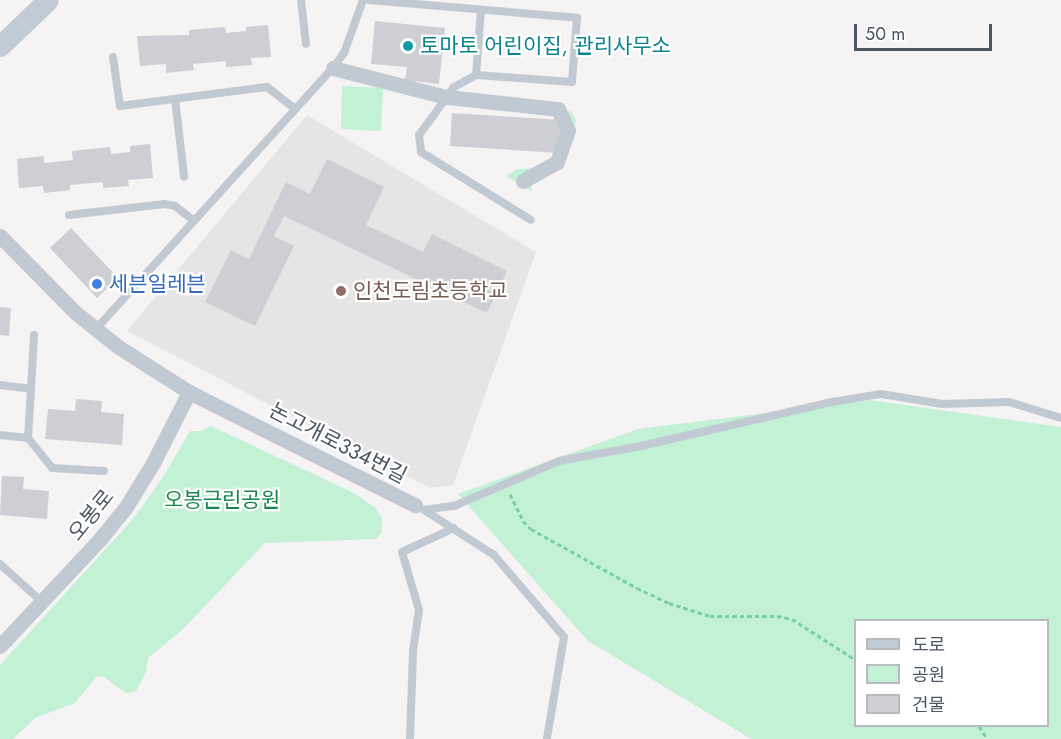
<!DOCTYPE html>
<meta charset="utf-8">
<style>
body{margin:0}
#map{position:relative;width:1061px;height:739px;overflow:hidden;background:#f5f3f3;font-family:Jost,"Noto Sans KR",sans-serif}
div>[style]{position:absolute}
.education>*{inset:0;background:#e6e4e5}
.green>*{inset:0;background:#c3f1d5}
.building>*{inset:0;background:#cdcfd5}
.path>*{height:3px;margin-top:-1.5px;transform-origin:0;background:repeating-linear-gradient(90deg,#7ad0a6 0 4.5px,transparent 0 7.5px)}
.lane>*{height:8px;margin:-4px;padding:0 4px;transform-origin:4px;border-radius:4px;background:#c1cad2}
.street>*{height:15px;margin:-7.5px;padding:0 7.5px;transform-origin:7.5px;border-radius:7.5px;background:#c1cad2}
.secondary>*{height:21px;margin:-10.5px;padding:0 10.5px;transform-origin:10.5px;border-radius:10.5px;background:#c1cbd6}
.dots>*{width:16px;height:16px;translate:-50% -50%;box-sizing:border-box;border:3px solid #fff;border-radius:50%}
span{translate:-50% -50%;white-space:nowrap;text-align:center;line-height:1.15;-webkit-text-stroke:4.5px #fff;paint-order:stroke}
.culture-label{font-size:21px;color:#0d838f}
.left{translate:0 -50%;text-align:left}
.shop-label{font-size:21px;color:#366cbe}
.education-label{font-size:21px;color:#785e54}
.street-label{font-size:21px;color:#4a5661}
.park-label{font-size:21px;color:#17864f}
.legend{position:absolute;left:854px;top:619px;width:195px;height:108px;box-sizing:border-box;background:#fff;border:2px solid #b7bbc0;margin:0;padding:8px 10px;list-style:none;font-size:18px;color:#4a5661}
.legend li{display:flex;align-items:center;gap:12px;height:30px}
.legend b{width:30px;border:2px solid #b7bbc0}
.scale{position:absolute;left:854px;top:24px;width:138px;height:27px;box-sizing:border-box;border:3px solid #4a5661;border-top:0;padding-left:8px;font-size:18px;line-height:21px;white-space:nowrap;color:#4a5661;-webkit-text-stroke:4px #fff;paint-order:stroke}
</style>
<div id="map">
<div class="education">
<div style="clip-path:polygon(307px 115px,536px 252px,453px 485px,430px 488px,127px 331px)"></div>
</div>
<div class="green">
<div style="clip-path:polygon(342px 86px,383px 88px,381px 131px,341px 129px)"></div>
<div style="clip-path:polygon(571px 111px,576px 121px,562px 164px,533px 180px,531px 191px,506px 176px,517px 169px,536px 168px,554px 162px,563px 139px,552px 114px)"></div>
<div style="clip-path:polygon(evenodd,870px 400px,1061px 427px,1061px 739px,751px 739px,588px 641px,458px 494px,638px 429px,870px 400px,856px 620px,1048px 620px,1048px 726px,856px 726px,856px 620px)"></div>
<div style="clip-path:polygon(211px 426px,352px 492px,376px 508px,382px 519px,382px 533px,376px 539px,265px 543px,182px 630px,148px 658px,146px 672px,136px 691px,126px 693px,104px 677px,97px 676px,75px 703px,35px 718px,13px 739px,0 739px,0 665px,133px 519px,163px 477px,190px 431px,201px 431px)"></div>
</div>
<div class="building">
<div style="clip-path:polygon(375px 21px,445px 28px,439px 84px,405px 80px,407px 67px,371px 64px)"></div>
<div style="clip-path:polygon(268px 25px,271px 57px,251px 58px,252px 65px,226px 67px,226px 61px,193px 64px,194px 70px,166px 73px,166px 64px,140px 66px,137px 36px,189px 35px,189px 30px,225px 27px,226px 33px,246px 31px,246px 27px)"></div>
<div style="clip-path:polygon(452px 113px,561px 120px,559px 153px,450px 146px)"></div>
<div style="clip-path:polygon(150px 144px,153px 178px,128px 180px,129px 186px,103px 188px,103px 182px,70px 185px,70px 190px,44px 193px,43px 186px,19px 188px,17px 159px,44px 156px,44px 163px,73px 160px,72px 151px,110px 147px,111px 154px,130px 152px,130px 146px)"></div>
<div style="clip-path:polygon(327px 159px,384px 187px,366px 225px,423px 252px,432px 234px,507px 271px,487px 313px,284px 216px,274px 236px,294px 246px,255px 326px,205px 302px,231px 250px,249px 259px,286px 182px,310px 194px)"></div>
<div style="clip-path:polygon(71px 228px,118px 278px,97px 298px,50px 248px)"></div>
<div style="clip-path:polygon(0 307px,11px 308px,9px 336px,0 335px)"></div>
<div style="clip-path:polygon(76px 399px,102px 401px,101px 412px,124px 414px,122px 445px,45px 439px,48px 409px,75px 411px)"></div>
<div style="clip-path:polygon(2px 476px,24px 477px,23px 489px,49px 491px,47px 519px,0 515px)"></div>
</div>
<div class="path">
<div style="left:510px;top:494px;width:30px;rotate:64deg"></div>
<div style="left:523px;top:521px;width:11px;rotate:45deg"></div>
<div style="left:531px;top:529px;width:121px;rotate:29.1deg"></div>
<div style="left:637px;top:588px;width:35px;rotate:25deg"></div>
<div style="left:669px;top:603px;width:43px;rotate:17.6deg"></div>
<div style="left:710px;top:616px;width:67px"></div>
<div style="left:777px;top:616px;width:15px;rotate:11deg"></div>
<div style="left:792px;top:619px;width:76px;rotate:32.6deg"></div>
<div style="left:979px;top:726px;width:15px;rotate:58deg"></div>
</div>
<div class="lane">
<div style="left:301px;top:0;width:44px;rotate:83.5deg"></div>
<div style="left:369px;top:0;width:209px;rotate:4.9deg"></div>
<div style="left:577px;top:18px;width:64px;rotate:94.5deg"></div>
<div style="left:572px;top:82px;width:96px;rotate:-175.8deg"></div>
<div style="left:476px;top:75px;width:65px;rotate:-85.6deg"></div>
<div style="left:113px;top:57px;width:49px;rotate:81.9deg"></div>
<div style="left:120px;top:106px;width:148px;rotate:-7.4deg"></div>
<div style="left:267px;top:87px;width:36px;rotate:38deg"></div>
<div style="left:476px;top:75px;width:26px;rotate:151deg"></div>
<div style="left:453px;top:88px;width:11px;rotate:124deg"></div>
<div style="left:447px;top:97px;width:47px;rotate:126.4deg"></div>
<div style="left:419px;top:135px;width:17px;rotate:83deg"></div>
<div style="left:421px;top:152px;width:129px;rotate:31.7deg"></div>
<div style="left:175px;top:99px;width:78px;rotate:83.3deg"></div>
<div style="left:69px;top:215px;width:96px;rotate:-6.6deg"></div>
<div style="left:164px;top:204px;width:11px;rotate:10deg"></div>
<div style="left:175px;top:206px;width:24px;rotate:38deg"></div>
<div style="left:96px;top:329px;width:353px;rotate:-47.8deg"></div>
<div style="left:333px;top:68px;width:19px;rotate:-54deg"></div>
<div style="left:344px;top:53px;width:56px;rotate:-70.3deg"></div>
<div style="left:0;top:385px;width:31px;rotate:7deg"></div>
<div style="left:31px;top:389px;width:54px;rotate:-86.8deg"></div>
<div style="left:31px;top:389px;width:49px;rotate:93.5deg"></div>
<div style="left:28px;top:438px;width:38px;rotate:51deg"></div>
<div style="left:52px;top:468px;width:52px;rotate:3.3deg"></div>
<div style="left:0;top:435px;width:28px;rotate:6deg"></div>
<div style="left:424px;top:510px;width:30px;rotate:-8deg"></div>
<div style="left:454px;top:506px;width:114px;rotate:-23.2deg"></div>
<div style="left:559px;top:461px;width:83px;rotate:-10.4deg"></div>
<div style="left:641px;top:446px;width:196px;rotate:-13deg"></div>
<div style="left:832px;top:402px;width:50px;rotate:-9.3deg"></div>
<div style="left:881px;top:394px;width:62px;rotate:9.3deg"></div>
<div style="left:942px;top:404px;width:67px;rotate:-1.7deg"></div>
<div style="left:1009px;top:402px;width:54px;rotate:17.1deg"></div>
<div style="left:424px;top:510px;width:83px;rotate:32.7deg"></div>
<div style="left:494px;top:555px;width:108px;rotate:49.5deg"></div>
<div style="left:564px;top:637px;width:103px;rotate:99.5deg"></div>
<div style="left:0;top:564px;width:55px;rotate:42.1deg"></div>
<div style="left:410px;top:739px;width:88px;rotate:-88deg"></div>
<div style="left:413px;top:651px;width:41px;rotate:-81.7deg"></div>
<div style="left:419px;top:610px;width:60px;rotate:-106.3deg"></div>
<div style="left:402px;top:552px;width:57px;rotate:-24.8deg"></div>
</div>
<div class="street">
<div style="left:333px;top:68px;width:118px;rotate:14.3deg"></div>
<div style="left:447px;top:97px;width:112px;rotate:6.2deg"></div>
<div style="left:558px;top:109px;width:23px;rotate:65deg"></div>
<div style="left:568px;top:130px;width:34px;rotate:109deg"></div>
<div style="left:557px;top:162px;width:39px;rotate:151deg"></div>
<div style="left:0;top:236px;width:108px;rotate:45.4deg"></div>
<div style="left:76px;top:313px;width:53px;rotate:38.8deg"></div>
<div style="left:117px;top:346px;width:85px;rotate:32.6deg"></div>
<div style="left:189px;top:392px;width:253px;rotate:26.6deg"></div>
<div style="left:0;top:646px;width:146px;rotate:-46.9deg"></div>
<div style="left:100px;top:539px;width:41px;rotate:-50.9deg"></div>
<div style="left:126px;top:507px;width:52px;rotate:-58.5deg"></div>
<div style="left:153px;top:463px;width:80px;rotate:-63.1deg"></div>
</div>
<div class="secondary">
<div style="left:0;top:46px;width:66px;rotate:-43.8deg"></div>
</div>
<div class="dots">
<div style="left:408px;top:46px;background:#0f9aa8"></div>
<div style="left:97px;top:284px;background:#3f7fe0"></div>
<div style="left:341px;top:291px;background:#8d6e63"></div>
</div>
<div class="culture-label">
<span class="left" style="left:420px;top:46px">토마토 어린이집, 관리사무소</span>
</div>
<div class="shop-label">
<span class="left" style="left:109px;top:284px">세븐일레븐</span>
</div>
<div class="education-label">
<span class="left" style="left:353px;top:291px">인천도림초등학교</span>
</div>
<div class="street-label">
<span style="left:338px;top:443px;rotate:27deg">논고개로334번길</span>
<span style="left:91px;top:515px;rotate:-51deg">오봉로</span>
</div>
<div class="park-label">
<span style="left:222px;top:500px">오봉근린공원</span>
</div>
<ul class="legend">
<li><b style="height:8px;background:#c1cbd6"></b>도로</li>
<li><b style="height:16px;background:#c3f1d5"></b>공원</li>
<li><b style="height:16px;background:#cdcfd5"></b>건물</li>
</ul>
<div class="scale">50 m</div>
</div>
